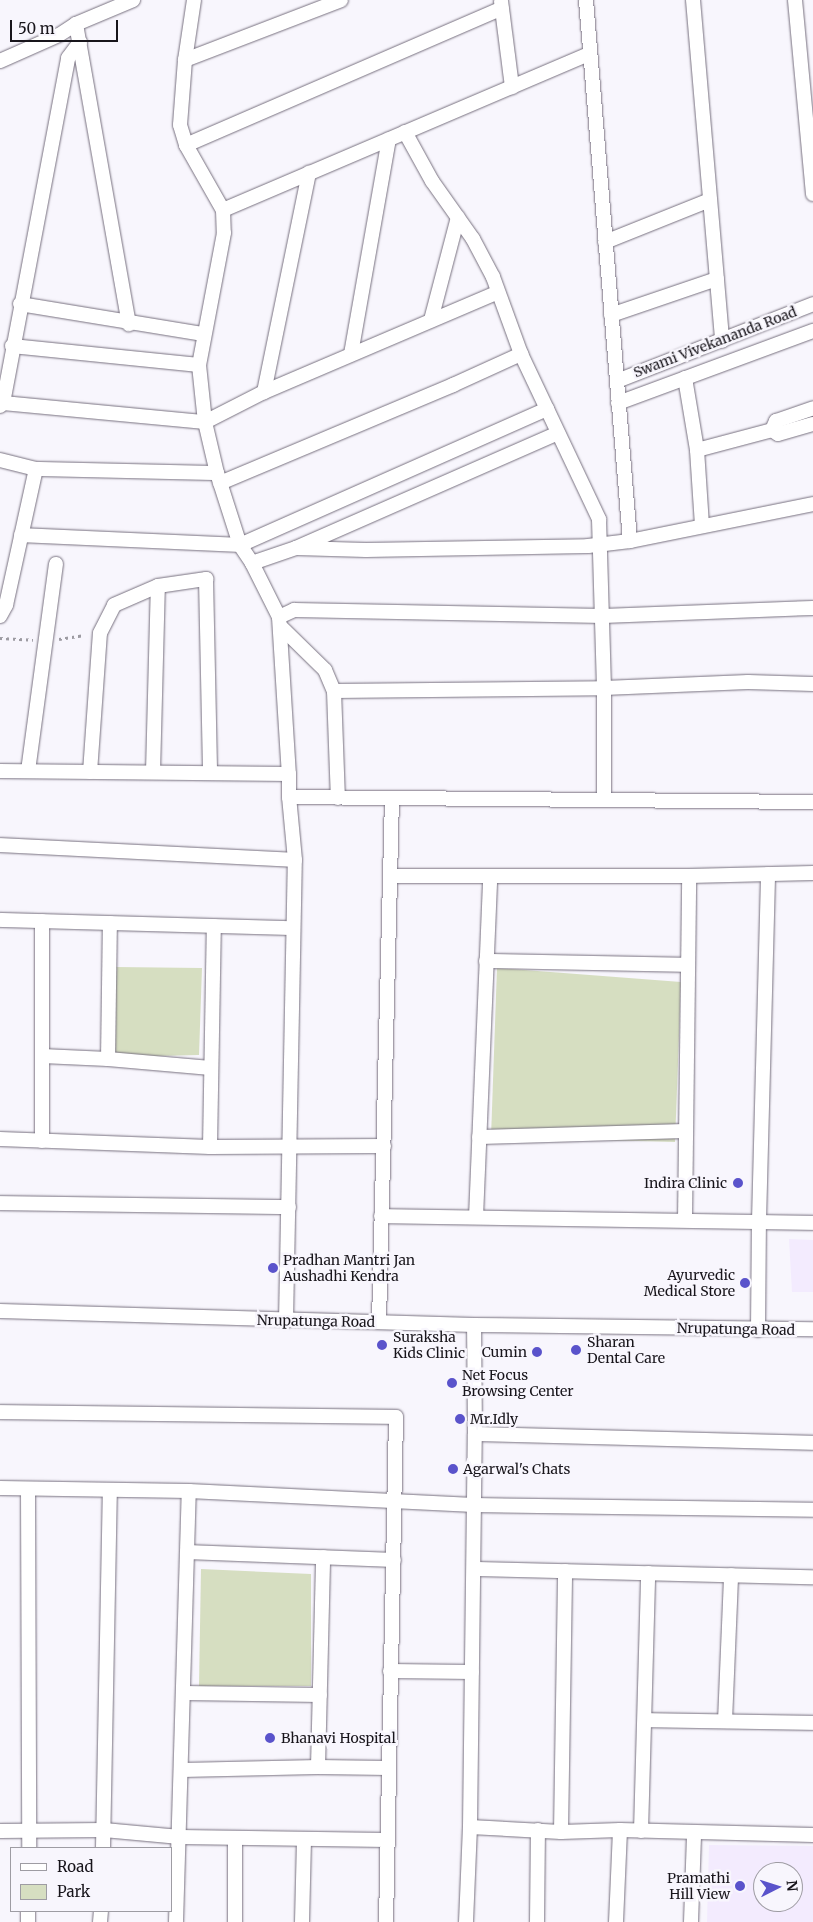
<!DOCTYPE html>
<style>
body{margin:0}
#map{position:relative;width:813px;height:1922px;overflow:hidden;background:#f8f6fd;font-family:Merriweather,serif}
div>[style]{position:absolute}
.built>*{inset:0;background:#f3ebfe}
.green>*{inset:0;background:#d6dec1}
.path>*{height:2.5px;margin-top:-1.25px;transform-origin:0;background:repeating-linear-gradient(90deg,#9d9ba2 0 2.5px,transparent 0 6.5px)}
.roads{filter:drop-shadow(0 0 1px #77707f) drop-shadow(0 0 1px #77707f)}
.street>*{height:14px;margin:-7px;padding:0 7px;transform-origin:7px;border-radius:7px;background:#fff}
.dots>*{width:14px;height:14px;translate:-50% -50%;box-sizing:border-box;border:2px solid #f8f6fd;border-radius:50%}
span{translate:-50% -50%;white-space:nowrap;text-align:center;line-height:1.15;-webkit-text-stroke:5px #f8f6fd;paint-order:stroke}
.street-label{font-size:14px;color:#18151b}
.poi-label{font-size:14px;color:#18151b}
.right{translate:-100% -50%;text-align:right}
.left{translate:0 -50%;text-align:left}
.legend{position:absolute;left:10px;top:1847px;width:162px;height:65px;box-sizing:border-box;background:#f8f6fd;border:1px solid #9e9ca3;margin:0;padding:6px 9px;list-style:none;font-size:15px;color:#18151b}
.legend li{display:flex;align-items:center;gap:10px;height:25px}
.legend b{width:25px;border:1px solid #9e9ca3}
.north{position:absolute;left:753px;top:1862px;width:50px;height:50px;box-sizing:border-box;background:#f8f6fd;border:1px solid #9e9ca3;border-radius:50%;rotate:85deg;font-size:14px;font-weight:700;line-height:20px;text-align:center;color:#18151b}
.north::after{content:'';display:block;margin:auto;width:18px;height:22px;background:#5a53cb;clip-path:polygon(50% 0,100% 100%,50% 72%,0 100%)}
.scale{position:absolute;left:10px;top:20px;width:108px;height:22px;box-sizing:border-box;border:2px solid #18151b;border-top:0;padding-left:6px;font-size:15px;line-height:18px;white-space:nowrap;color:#18151b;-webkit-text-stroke:4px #f8f6fd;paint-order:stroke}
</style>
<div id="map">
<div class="built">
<div style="clip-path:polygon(789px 1239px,813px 1240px,813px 1292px,792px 1292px)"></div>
<div style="clip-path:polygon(evenodd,709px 1845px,813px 1846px,813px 1922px,707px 1922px,709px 1845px,763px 1872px,793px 1872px,793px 1902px,763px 1902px,763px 1872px)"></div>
</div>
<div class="green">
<div style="clip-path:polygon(116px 967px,202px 968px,199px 1055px,115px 1057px)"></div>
<div style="clip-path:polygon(497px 968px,681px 982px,675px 1142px,491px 1137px)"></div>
<div style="clip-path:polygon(201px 1569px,311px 1574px,311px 1686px,199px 1686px)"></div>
</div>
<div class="path">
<div style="left:0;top:638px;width:33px;rotate:3deg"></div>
<div style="left:59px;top:639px;width:26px;rotate:-9deg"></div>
</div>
<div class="roads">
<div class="street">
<div style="left:194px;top:0;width:61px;rotate:98.5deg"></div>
<div style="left:185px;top:60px;width:65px;rotate:94.4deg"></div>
<div style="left:180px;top:125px;width:21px;rotate:73deg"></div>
<div style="left:186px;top:145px;width:75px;rotate:60.4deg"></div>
<div style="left:223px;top:210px;width:23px;rotate:88deg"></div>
<div style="left:224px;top:233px;width:134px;rotate:100.7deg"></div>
<div style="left:199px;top:365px;width:57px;rotate:84deg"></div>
<div style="left:205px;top:422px;width:52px;rotate:76.8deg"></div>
<div style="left:217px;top:473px;width:76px;rotate:72.3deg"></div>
<div style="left:240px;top:545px;width:22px;rotate:56deg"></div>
<div style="left:252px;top:563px;width:60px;rotate:63.4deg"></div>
<div style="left:279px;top:617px;width:157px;rotate:86.4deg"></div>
<div style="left:586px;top:0;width:543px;rotate:85.35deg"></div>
<div style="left:693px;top:0;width:342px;rotate:85.1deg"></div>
<div style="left:795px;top:0;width:195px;rotate:84.7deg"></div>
<div style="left:501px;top:1px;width:87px;rotate:82.7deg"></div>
<div style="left:76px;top:24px;width:305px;rotate:80deg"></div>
<div style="left:185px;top:60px;width:167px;rotate:-21deg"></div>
<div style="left:0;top:61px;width:64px;rotate:-23.8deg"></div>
<div style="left:59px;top:35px;width:20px;rotate:-33deg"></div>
<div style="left:76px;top:24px;width:62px;rotate:-22.8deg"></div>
<div style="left:405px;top:132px;width:56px;rotate:61.1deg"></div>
<div style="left:432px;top:181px;width:71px;rotate:54.7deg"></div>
<div style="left:473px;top:239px;width:43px;rotate:62.2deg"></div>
<div style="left:493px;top:277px;width:82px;rotate:70deg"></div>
<div style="left:521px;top:354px;width:183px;rotate:64.7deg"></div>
<div style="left:599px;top:519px;width:169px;rotate:88.3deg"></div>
<div style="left:604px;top:688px;width:112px;rotate:90deg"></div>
<div style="left:186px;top:145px;width:344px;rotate:-23.4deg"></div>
<div style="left:223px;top:210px;width:398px;rotate:-23.1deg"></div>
<div style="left:605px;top:242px;width:113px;rotate:-21.8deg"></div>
<div style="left:20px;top:304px;width:186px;rotate:9.3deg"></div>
<div style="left:611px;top:315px;width:112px;rotate:-18.8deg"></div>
<div style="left:431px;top:320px;width:106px;rotate:-75.3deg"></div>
<div style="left:12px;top:346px;width:188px;rotate:5.8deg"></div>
<div style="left:351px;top:354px;width:218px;rotate:-80deg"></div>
<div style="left:685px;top:378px;width:73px;rotate:80.5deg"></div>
<div style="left:697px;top:450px;width:76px;rotate:86.2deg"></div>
<div style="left:617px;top:381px;width:211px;rotate:-21.4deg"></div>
<div style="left:264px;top:392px;width:224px;rotate:-78.4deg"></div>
<div style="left:3px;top:403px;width:203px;rotate:5.4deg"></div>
<div style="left:205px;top:422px;width:66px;rotate:-27deg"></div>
<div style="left:264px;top:392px;width:254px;rotate:-23.1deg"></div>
<div style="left:618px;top:403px;width:208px;rotate:-20.3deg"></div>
<div style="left:0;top:406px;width:4px;rotate:-45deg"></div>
<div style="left:3px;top:403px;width:351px;rotate:-79.3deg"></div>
<div style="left:68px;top:58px;width:20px;rotate:-53deg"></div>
<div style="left:772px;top:430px;width:10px;rotate:-66deg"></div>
<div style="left:776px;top:421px;width:39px;rotate:-19deg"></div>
<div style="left:697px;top:450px;width:78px;rotate:-14.9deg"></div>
<div style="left:772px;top:430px;width:7px;rotate:34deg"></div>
<div style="left:778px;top:434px;width:36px;rotate:-16deg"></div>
<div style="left:0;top:460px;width:37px;rotate:14deg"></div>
<div style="left:36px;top:469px;width:181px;rotate:1.3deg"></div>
<div style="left:220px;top:483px;width:253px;rotate:-22.8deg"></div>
<div style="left:453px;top:385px;width:75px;rotate:-24.5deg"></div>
<div style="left:21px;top:535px;width:219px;rotate:2.6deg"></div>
<div style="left:240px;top:545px;width:336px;rotate:-23.9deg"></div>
<div style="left:296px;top:548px;width:70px;rotate:1.6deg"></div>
<div style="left:366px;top:550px;width:222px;rotate:-1deg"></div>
<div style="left:588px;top:546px;width:42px;rotate:-6.8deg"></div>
<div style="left:630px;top:541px;width:187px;rotate:-11.4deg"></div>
<div style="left:252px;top:563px;width:46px;rotate:-18.8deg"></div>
<div style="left:296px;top:548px;width:286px;rotate:-23.7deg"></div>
<div style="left:0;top:616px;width:13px;rotate:-61deg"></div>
<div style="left:6px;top:605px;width:139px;rotate:-77.6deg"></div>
<div style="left:279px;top:617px;width:17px;rotate:-25deg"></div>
<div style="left:294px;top:610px;width:309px;rotate:1.1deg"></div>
<div style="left:603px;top:616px;width:210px;rotate:-2.2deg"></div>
<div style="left:280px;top:626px;width:63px;rotate:44.4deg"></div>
<div style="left:325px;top:670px;width:23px;rotate:67deg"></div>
<div style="left:334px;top:691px;width:107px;rotate:87.9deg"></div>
<div style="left:334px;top:691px;width:270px;rotate:-0.6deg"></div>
<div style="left:604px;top:688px;width:144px;rotate:-2.4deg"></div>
<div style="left:748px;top:682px;width:65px;rotate:1.8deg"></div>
<div style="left:0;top:771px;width:289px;rotate:0.6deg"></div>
<div style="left:289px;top:774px;width:23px;rotate:90deg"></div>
<div style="left:289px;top:797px;width:524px;rotate:0.55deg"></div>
<div style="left:28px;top:771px;width:209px;rotate:-82.3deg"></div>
<div style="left:90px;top:772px;width:139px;rotate:-85.9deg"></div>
<div style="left:100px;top:633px;width:31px;rotate:-63deg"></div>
<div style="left:114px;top:605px;width:48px;rotate:-23.4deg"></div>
<div style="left:158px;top:586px;width:49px;rotate:-8.3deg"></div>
<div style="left:206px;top:579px;width:194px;rotate:88.8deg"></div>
<div style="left:153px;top:772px;width:186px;rotate:-88.5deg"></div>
<div style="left:0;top:845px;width:295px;rotate:2.9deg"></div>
<div style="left:390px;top:876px;width:299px"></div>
<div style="left:689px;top:876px;width:124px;rotate:-1.4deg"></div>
<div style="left:0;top:920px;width:293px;rotate:1.6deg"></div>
<div style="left:42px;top:921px;width:220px;rotate:90deg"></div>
<div style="left:486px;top:961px;width:202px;rotate:1.1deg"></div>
<div style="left:42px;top:1056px;width:66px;rotate:2.6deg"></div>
<div style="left:108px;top:1059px;width:103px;rotate:5deg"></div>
<div style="left:108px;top:1059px;width:136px;rotate:-89.2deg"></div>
<div style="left:479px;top:1137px;width:207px;rotate:-1.7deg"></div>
<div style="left:0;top:1139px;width:210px;rotate:2.2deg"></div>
<div style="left:210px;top:1147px;width:174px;rotate:-0.3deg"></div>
<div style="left:210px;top:1147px;width:221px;rotate:-89deg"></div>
<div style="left:0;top:1203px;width:289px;rotate:0.8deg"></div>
<div style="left:381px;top:1216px;width:432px;rotate:0.9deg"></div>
<div style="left:476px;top:1217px;width:341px;rotate:-87.6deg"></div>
<div style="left:685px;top:1220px;width:344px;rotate:-89.3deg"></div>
<div style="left:0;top:1311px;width:474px;rotate:1.7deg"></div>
<div style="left:474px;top:1325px;width:339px;rotate:0.7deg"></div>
<div style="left:286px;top:1321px;width:461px;rotate:-88.9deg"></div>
<div style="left:295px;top:860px;width:63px;rotate:-95.4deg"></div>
<div style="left:379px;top:1322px;width:524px;rotate:-88.58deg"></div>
<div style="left:758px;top:1330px;width:109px;rotate:-89.5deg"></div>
<div style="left:759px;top:1221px;width:347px;rotate:-88.5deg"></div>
<div style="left:0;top:1412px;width:396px;rotate:0.7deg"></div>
<div style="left:396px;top:1417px;width:505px;rotate:91.13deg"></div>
<div style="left:475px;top:1434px;width:338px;rotate:1.5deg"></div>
<div style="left:0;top:1488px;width:189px;rotate:0.9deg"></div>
<div style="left:189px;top:1491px;width:285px;rotate:2.8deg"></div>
<div style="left:474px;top:1505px;width:339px;rotate:0.8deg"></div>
<div style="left:28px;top:1489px;width:359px;rotate:89.8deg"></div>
<div style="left:187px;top:1552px;width:207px;rotate:2.2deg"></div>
<div style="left:474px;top:1569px;width:339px;rotate:1.4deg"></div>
<div style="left:390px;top:1671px;width:82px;rotate:0.7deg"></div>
<div style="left:184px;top:1693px;width:136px;rotate:0.8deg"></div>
<div style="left:645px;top:1720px;width:168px;rotate:1deg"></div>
<div style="left:725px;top:1721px;width:146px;rotate:-87.6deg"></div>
<div style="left:318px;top:1767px;width:210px;rotate:-88.6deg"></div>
<div style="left:182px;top:1770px;width:136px;rotate:-1.3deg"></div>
<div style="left:318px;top:1767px;width:70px;rotate:0.8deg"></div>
<div style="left:470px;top:1827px;width:91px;rotate:3.1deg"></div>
<div style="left:561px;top:1832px;width:59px;rotate:-1.9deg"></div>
<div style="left:620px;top:1830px;width:193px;rotate:1.5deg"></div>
<div style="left:0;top:1831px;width:104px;rotate:-0.6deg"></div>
<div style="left:104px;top:1830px;width:76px;rotate:5.3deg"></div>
<div style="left:180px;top:1837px;width:207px;rotate:0.8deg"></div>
<div style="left:641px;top:1831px;width:258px;rotate:-88.4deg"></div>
<div style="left:561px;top:1832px;width:261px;rotate:-89.1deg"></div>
<div style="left:103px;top:1848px;width:356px;rotate:-88.9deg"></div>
<div style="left:28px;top:1922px;width:11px;rotate:-90deg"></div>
<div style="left:100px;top:1922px;width:11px;rotate:-85deg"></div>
<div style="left:176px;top:1922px;width:431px;rotate:-88.3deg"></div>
<div style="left:235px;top:1922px;width:84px;rotate:-90deg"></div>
<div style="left:302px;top:1922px;width:83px;rotate:-88.6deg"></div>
<div style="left:466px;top:1922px;width:95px;rotate:-87.6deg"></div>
<div style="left:470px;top:1827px;width:393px;rotate:-89.3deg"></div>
<div style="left:475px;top:1434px;width:109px;rotate:-90.5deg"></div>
<div style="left:537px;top:1922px;width:92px;rotate:-89.4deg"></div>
<div style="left:616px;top:1922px;width:92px;rotate:-87.5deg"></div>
<div style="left:691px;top:1922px;width:88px;rotate:-88deg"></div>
</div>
</div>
<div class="dots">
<div style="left:738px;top:1183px;background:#5a53cb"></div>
<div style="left:273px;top:1268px;background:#5a53cb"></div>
<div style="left:745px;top:1283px;background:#5a53cb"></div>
<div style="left:382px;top:1345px;background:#5a53cb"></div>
<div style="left:576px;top:1350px;background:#5a53cb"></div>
<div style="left:537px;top:1352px;background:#5a53cb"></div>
<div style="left:452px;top:1383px;background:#5a53cb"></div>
<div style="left:460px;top:1419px;background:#5a53cb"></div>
<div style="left:453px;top:1469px;background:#5a53cb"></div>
<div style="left:270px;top:1738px;background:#5a53cb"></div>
<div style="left:740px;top:1886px;background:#5a53cb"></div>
</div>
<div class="street-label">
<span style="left:715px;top:342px;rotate:-21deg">Swami Vivekananda Road</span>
<span style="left:316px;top:1321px;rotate:1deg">Nrupatunga Road</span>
<span style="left:736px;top:1329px;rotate:1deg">Nrupatunga Road</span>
</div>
<div class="poi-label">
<span class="right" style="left:727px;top:1183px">Indira Clinic</span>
<span class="left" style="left:283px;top:1268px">Pradhan Mantri Jan<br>Aushadhi Kendra</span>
<span class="right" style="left:735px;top:1283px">Ayurvedic<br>Medical Store</span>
<span class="left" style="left:393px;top:1345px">Suraksha<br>Kids Clinic</span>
<span class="left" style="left:587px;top:1350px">Sharan<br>Dental Care</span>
<span class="right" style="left:527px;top:1352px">Cumin</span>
<span class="left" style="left:462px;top:1383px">Net Focus<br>Browsing Center</span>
<span class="left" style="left:470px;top:1419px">Mr.Idly</span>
<span class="left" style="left:463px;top:1469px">Agarwal's Chats</span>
<span class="left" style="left:281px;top:1738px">Bhanavi Hospital</span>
<span class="right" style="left:730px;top:1886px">Pramathi<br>Hill View</span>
</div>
<ul class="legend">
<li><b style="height:6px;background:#fff"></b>Road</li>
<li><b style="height:14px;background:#d6dec1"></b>Park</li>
</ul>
<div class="north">N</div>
<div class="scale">50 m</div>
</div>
